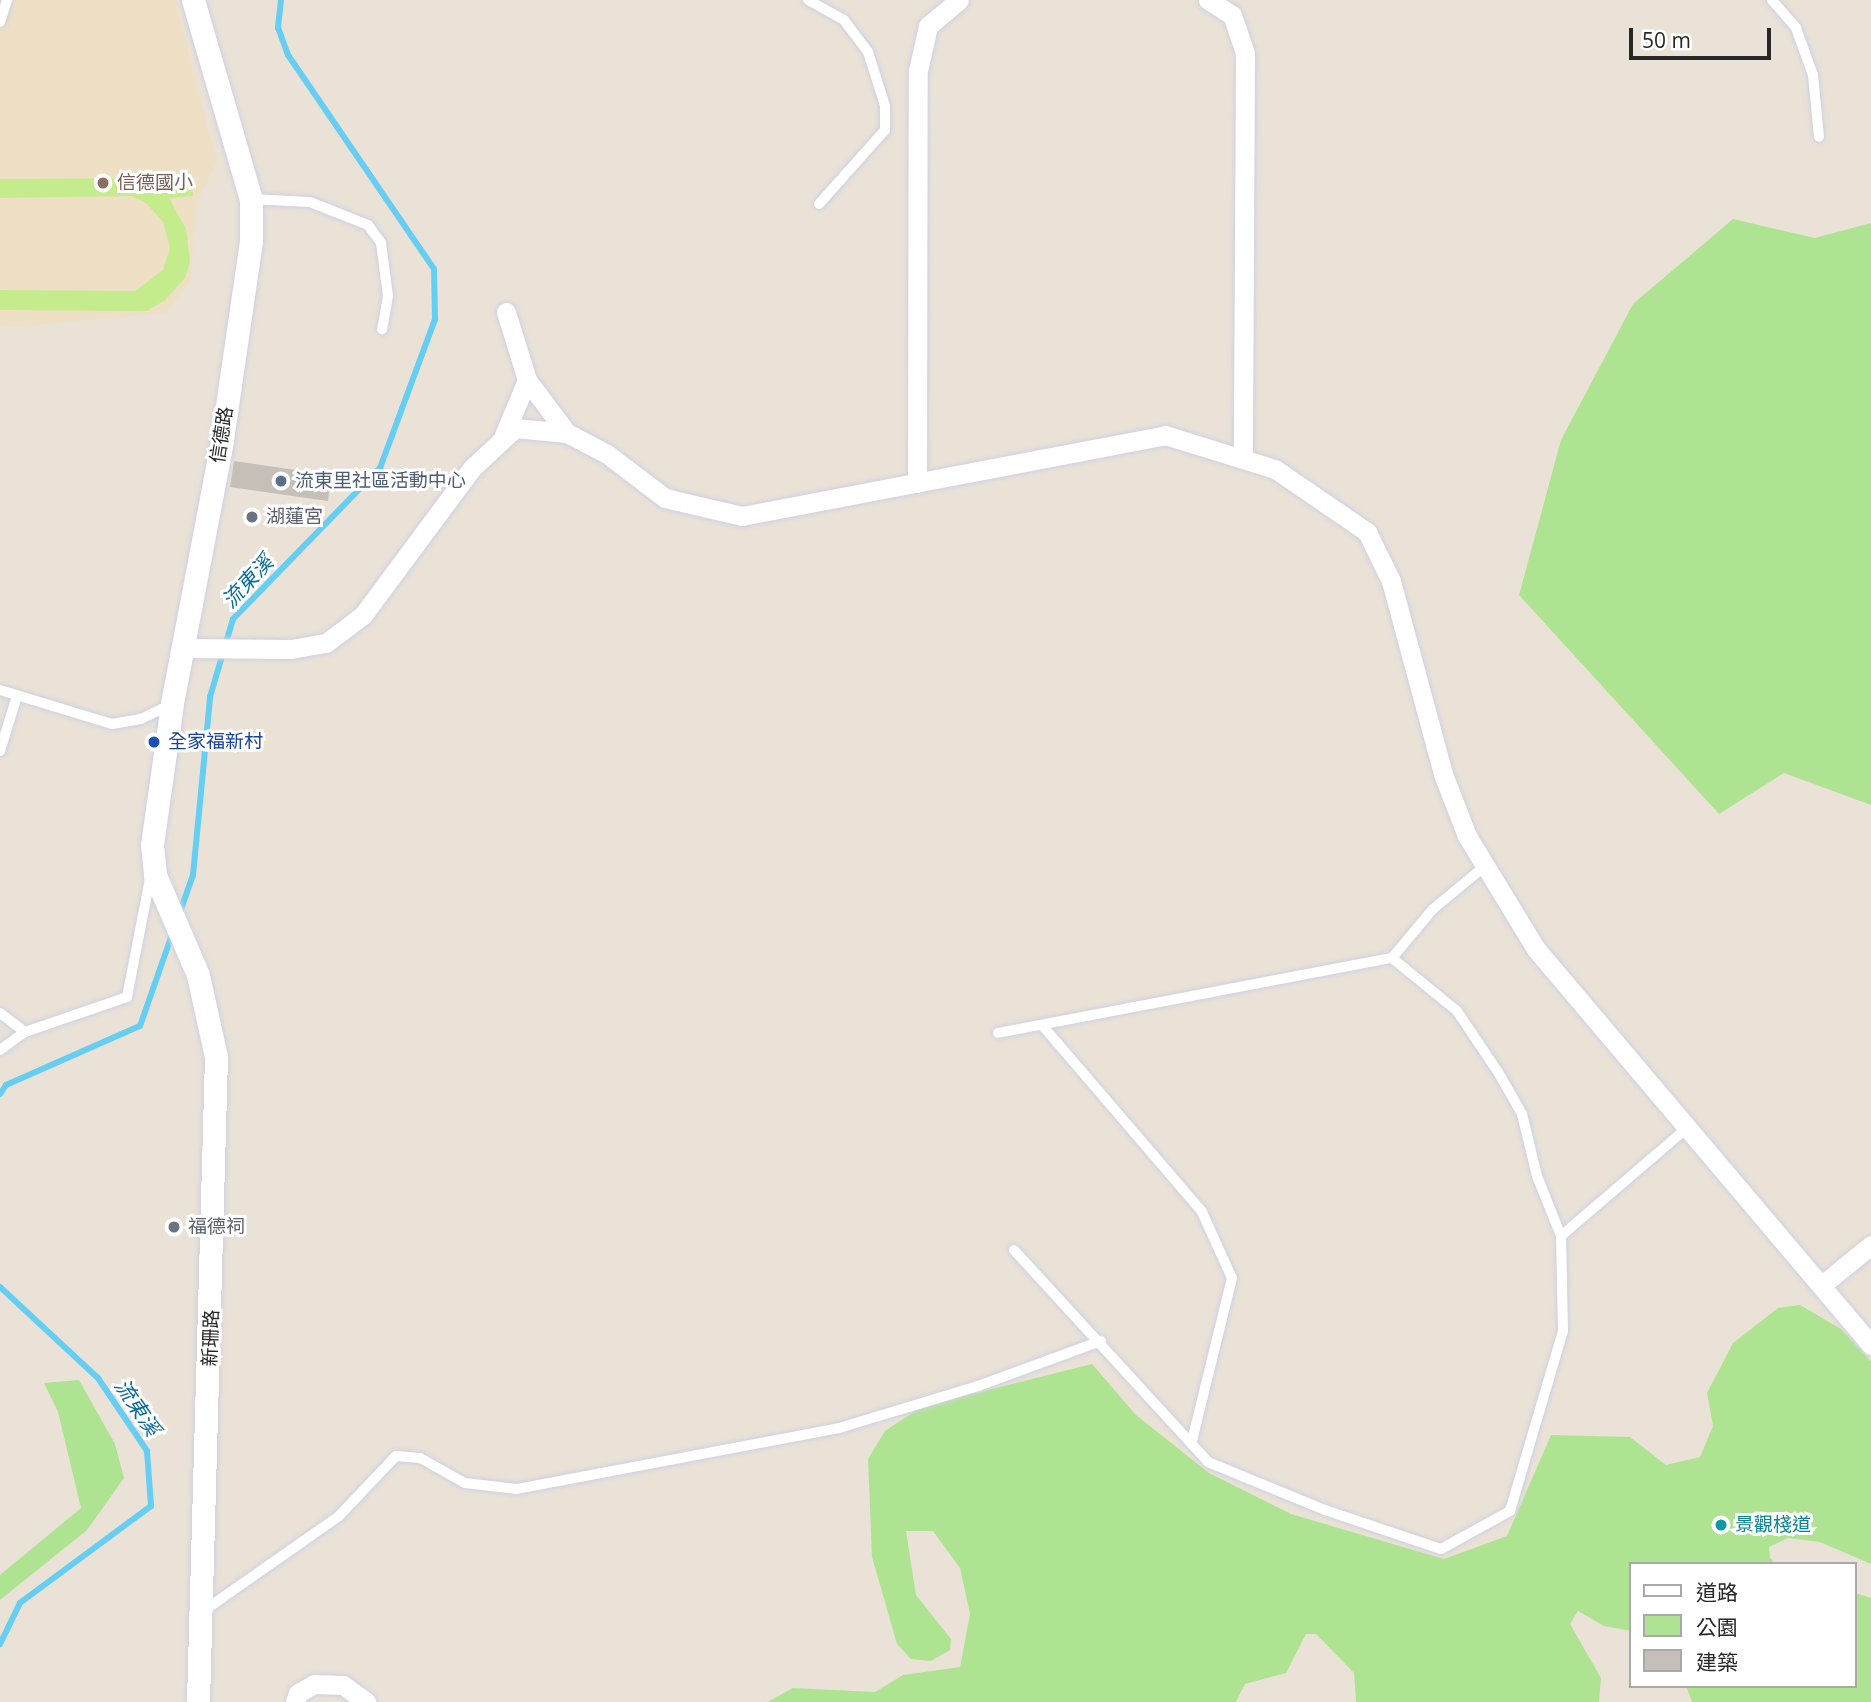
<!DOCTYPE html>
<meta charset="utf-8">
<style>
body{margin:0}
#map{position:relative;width:1871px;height:1702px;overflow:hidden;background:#ebe2d7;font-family:"Open Sans","Noto Sans TC",sans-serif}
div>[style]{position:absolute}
.education>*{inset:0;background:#ede0c5}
.green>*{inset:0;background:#aee491}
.pitch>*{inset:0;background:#c5ec8c}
.stream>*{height:6px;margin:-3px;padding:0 3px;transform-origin:3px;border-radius:3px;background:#65cef2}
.building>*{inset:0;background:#c5bfb7}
.roads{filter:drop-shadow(0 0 2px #cdd1e1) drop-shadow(0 0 2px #cdd1e1)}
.service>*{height:10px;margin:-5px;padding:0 5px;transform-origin:5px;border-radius:5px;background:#fff}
.minor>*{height:19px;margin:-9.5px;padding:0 9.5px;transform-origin:9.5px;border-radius:9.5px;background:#fff}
.tertiary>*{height:23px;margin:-11.5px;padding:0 11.5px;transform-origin:11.5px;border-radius:11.5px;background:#fff}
.dots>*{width:19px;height:19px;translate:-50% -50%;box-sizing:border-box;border:4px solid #fff;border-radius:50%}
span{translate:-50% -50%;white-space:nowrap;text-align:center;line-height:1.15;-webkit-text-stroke:6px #fff;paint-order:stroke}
.education-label{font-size:19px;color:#785e54}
.left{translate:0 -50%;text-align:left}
.street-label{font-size:19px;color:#272727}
.service-label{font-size:19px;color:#4e5e75}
.worship-label{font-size:19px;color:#5b616d}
.transit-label{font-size:19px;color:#164399}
.culture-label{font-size:19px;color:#0d838f}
.water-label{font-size:21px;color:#096a99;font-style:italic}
.legend{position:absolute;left:1629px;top:1562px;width:228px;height:126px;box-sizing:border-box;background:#fff;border:2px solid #a9a9a9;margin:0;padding:9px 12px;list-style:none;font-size:21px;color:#272727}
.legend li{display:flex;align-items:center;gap:14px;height:35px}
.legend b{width:35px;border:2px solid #a9a9a9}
.scale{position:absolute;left:1629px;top:28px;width:142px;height:32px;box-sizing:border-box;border:4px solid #272727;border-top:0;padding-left:9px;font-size:21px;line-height:24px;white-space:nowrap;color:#272727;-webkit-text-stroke:5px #fff;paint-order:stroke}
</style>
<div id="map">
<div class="education">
<div style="clip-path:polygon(9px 0,175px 0,217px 161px,196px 205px,191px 281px,166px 313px,12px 327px,0 324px,0 29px)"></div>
</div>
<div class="green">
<div style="clip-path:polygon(1733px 219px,1815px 238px,1871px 223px,1871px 805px,1784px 773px,1719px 814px,1519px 595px,1561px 440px,1633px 304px)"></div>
<div style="clip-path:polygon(1800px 1305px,1841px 1329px,1871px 1361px,1871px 1564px,1820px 1542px,1788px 1538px,1769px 1547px,1770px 1558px,1776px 1564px,1631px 1564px,1631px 1631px,1604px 1626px,1578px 1611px,1570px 1624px,1601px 1678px,1599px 1702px,1356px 1702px,1354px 1673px,1316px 1634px,1306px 1634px,1286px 1673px,1245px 1684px,1236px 1702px,767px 1702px,793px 1688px,875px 1692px,903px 1675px,960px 1667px,970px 1614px,960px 1568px,933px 1531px,906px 1531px,916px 1595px,951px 1639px,950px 1650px,931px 1661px,911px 1659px,897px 1644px,872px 1557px,868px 1459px,885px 1431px,923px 1406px,1092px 1364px,1136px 1415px,1209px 1473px,1291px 1514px,1444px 1559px,1507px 1536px,1551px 1435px,1630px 1437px,1666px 1465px,1700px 1457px,1713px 1426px,1707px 1393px,1733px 1343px,1778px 1308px)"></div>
<div style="clip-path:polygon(79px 1380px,115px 1444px,124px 1478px,87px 1530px,0 1600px,0 1575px,81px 1508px,58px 1412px,44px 1383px)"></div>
<div style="clip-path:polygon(1855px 1593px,1871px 1598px,1871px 1702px,1692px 1702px,1686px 1686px,1855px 1686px)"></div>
</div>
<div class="pitch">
<div style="clip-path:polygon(191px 178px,193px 196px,169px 198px,186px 229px,190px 262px,185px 278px,165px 300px,147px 311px,0 310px,0 290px,135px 291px,163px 270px,170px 248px,163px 222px,146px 203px,131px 196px,0 198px,0 179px)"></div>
</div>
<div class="stream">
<div style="left:179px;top:915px;width:42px;rotate:-70.7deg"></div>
<div style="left:193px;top:875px;width:179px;rotate:-84.5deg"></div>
<div style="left:210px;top:697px;width:81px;rotate:-73.6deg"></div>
<div style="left:233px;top:619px;width:211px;rotate:-45.8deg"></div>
<div style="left:380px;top:468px;width:159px;rotate:-69.7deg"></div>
<div style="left:435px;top:319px;width:50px;rotate:-91.1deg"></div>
<div style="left:434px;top:269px;width:259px;rotate:-124.3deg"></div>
<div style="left:288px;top:55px;width:29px;rotate:-110deg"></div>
<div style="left:278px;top:28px;width:28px;rotate:-84deg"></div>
<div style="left:0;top:1094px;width:11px;rotate:-56deg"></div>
<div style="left:6px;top:1085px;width:146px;rotate:-23.8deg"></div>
<div style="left:140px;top:1026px;width:100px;rotate:-70.7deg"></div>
<div style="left:0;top:1287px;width:134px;rotate:42.9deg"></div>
<div style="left:98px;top:1378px;width:88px;rotate:56.1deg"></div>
<div style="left:147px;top:1451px;width:55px;rotate:85.8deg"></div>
<div style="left:151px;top:1506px;width:163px;rotate:143.5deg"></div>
<div style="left:20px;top:1603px;width:46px;rotate:116deg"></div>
</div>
<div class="building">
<div style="clip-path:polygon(234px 461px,331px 475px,328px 501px,230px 487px)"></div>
</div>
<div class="roads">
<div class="service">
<div style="left:808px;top:0;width:41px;rotate:29.1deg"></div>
<div style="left:844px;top:20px;width:40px;rotate:53deg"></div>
<div style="left:868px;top:52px;width:57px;rotate:72.5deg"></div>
<div style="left:885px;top:106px;width:24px;rotate:90deg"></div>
<div style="left:885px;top:130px;width:99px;rotate:131.7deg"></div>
<div style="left:1772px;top:0;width:37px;rotate:49deg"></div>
<div style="left:1796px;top:28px;width:50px;rotate:70.1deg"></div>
<div style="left:1813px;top:75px;width:62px;rotate:84.5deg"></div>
<div style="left:0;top:22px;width:23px;rotate:-72deg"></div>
<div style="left:251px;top:199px;width:59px;rotate:2.9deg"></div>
<div style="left:310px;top:202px;width:62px;rotate:21.6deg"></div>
<div style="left:368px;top:225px;width:22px;rotate:54deg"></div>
<div style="left:381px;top:243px;width:53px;rotate:82.5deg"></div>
<div style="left:388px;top:296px;width:34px;rotate:100deg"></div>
<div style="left:0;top:690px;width:117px;rotate:16.9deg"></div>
<div style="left:112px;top:724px;width:29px;rotate:-10deg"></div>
<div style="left:141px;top:719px;width:34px;rotate:-26deg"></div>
<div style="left:0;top:751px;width:58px;rotate:-72.8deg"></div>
<div style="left:0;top:1013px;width:31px;rotate:37deg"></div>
<div style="left:1042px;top:1025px;width:246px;rotate:49.4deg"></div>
<div style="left:1202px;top:1212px;width:72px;rotate:65.6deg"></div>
<div style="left:1232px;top:1278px;width:168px;rotate:103.8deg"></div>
<div style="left:998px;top:1033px;width:401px;rotate:-10.8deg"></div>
<div style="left:0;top:1050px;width:31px;rotate:-36deg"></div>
<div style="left:25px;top:1032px;width:108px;rotate:-18.9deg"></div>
<div style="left:127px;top:997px;width:120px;rotate:-79deg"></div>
<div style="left:1561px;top:1236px;width:167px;rotate:-40.6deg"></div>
<div style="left:1014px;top:1250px;width:287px;rotate:47.5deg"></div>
<div style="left:1208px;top:1462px;width:126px;rotate:22.3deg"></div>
<div style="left:1325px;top:1510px;width:122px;rotate:18.6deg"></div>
<div style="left:1441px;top:1549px;width:79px;rotate:-28.8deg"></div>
<div style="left:1510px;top:1511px;width:188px;rotate:-73.6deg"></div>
<div style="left:1563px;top:1331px;width:95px;rotate:-91.2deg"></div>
<div style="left:1561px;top:1236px;width:65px;rotate:-111.8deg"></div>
<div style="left:1537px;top:1176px;width:64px;rotate:-103.6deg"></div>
<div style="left:1522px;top:1114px;width:48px;rotate:-119.7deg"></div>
<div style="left:1498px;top:1072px;width:73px;rotate:-123.9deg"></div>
<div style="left:1457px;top:1011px;width:84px;rotate:-140.8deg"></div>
<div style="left:1392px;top:958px;width:64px;rotate:-50.1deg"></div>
<div style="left:1433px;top:909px;width:67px;rotate:-39.6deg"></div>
<div style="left:202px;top:1612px;width:167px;rotate:-35deg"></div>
<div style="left:339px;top:1516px;width:83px;rotate:-46.5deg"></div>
<div style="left:396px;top:1456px;width:24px;rotate:5deg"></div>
<div style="left:420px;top:1458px;width:51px;rotate:29.1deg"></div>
<div style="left:465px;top:1483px;width:52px;rotate:6.6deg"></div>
<div style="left:517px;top:1489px;width:328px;rotate:-10.7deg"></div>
<div style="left:839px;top:1428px;width:145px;rotate:-16.8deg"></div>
<div style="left:978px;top:1386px;width:131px;rotate:-20.1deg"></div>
</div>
<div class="minor">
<div style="left:1208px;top:0;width:28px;rotate:32deg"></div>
<div style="left:1232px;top:15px;width:40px;rotate:71.1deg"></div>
<div style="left:1245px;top:53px;width:404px;rotate:90.3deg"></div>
<div style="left:506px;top:312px;width:71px;rotate:72.8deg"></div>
<div style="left:527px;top:380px;width:66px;rotate:53deg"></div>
<div style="left:504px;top:435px;width:60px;rotate:-67.3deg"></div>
<div style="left:917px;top:483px;width:412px;rotate:-89.9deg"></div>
<div style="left:918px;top:71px;width:46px;rotate:-77.5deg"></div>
<div style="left:928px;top:26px;width:40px;rotate:-40deg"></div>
<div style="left:184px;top:648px;width:107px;rotate:0.5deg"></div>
<div style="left:291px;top:649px;width:36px;rotate:-10deg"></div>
<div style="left:326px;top:643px;width:46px;rotate:-37.1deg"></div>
<div style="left:363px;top:615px;width:183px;rotate:-53.4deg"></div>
<div style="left:472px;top:468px;width:59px;rotate:-42.9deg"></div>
<div style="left:515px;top:428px;width:52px;rotate:5.5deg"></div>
<div style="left:567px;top:433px;width:45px;rotate:27.7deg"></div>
<div style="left:607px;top:454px;width:73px;rotate:37.2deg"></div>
<div style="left:665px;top:498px;width:79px;rotate:13.2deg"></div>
<div style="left:742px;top:516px;width:431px;rotate:-10.8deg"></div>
<div style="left:1165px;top:435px;width:115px;rotate:17.2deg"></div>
<div style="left:1275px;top:469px;width:112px;rotate:34.4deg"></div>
<div style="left:1367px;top:532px;width:55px;rotate:63.9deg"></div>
<div style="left:1391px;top:581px;width:200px;rotate:74.9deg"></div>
<div style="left:1443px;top:774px;width:66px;rotate:68.8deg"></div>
<div style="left:1467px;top:836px;width:132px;rotate:58.6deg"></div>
<div style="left:1536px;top:949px;width:519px;rotate:49.77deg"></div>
<div style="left:1822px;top:1285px;width:63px;rotate:-39.2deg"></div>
<div style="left:295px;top:1702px;width:9px;rotate:-72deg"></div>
<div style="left:298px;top:1693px;width:18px;rotate:-29deg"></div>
<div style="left:314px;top:1684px;width:29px;rotate:2deg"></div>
<div style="left:343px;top:1685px;width:29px;rotate:36deg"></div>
</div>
<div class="tertiary">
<div style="left:193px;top:0;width:207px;rotate:73.8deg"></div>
<div style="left:251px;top:199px;width:42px;rotate:90deg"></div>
<div style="left:251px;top:241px;width:202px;rotate:98.3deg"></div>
<div style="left:222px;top:441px;width:268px;rotate:100.8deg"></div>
<div style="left:172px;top:704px;width:142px;rotate:98.1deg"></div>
<div style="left:152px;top:845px;width:30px;rotate:84deg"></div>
<div style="left:155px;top:875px;width:109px;rotate:66.7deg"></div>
<div style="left:198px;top:975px;width:84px;rotate:77.6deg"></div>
<div style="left:216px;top:1057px;width:645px;rotate:91.6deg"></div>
</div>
</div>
<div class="dots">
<div style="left:103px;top:183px;background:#8d6e63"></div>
<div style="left:281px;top:481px;background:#5c6f8a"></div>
<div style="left:252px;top:517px;background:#6b7280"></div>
<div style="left:154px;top:742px;background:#1a4fb4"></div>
<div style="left:174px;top:1227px;background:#6b7280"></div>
<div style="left:1721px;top:1525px;background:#0f9aa8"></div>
</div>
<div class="education-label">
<span class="left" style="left:117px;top:183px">信德國小</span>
</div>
<div class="street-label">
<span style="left:222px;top:435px;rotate:-81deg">信德路</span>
<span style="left:211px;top:1338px;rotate:-88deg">新珊路</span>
</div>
<div class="service-label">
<span class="left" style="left:295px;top:481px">流東里社區活動中心</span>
</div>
<div class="worship-label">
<span class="left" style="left:266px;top:517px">湖蓮宮</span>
<span class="left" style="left:188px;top:1227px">福德祠</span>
</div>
<div class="transit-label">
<span class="left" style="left:168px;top:742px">全家福新村</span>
</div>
<div class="culture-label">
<span class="left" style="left:1735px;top:1525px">景觀棧道</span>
</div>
<div class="water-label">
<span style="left:247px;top:581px;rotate:-47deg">流東溪</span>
<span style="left:138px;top:1407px;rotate:56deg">流東溪</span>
</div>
<ul class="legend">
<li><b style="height:9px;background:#fff"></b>道路</li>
<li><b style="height:19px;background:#aee491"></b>公園</li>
<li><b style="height:19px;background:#c5bfb7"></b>建築</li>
</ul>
<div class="scale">50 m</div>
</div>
